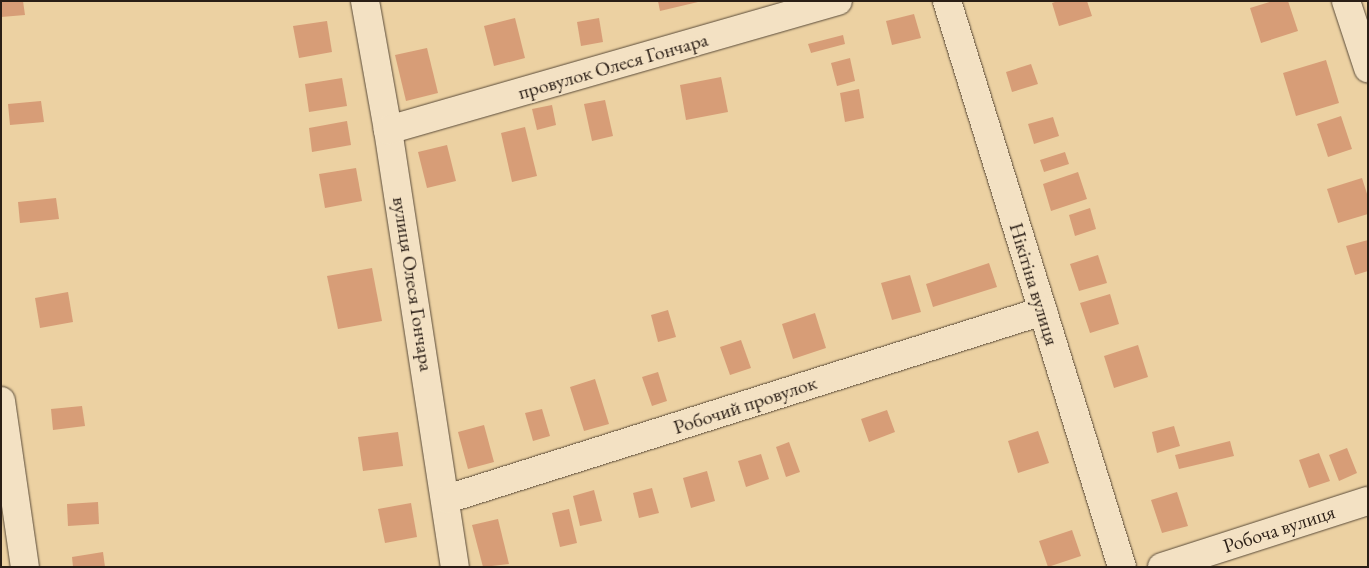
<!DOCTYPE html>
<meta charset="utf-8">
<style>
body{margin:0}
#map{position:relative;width:1369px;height:568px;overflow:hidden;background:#ecd1a2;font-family:"EB Garamond",serif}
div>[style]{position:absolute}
.building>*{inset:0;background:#d79d77}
.roads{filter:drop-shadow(0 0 1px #5a4b39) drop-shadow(0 0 1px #5a4b39)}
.minor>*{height:28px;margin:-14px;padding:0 14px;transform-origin:14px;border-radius:14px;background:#f3e1c3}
span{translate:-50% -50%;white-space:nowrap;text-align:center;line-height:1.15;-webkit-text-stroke:4px #f3e1c3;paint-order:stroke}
.street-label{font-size:20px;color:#2a1e16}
.frame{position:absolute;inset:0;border:2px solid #2a1e16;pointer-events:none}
</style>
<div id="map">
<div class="building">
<div style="clip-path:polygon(1px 1px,23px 1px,25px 15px,1px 17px)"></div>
<div style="clip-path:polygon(658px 1px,698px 1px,698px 2px,660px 11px)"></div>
<div style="clip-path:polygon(1058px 1px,1087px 1px,1092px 16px,1059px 26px,1052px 3px)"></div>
<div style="clip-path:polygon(1273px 1px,1288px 1px,1298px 31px,1261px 43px,1250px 8px)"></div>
<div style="clip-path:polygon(914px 14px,921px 38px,892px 45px,886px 21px)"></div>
<div style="clip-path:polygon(515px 18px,525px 58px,494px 66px,484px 26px)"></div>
<div style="clip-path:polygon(599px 18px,603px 42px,581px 46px,577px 22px)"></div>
<div style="clip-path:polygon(327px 21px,332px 52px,299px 58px,293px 26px)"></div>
<div style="clip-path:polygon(843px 35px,845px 44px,811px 53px,808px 44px)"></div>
<div style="clip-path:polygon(427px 48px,438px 93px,406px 101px,395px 55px)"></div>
<div style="clip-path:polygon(850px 58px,855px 81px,837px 86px,831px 63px)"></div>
<div style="clip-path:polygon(1326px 60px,1339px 103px,1296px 116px,1283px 73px)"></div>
<div style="clip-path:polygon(1031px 64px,1038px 84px,1012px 92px,1006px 72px)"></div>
<div style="clip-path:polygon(721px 77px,728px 112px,686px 120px,680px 85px)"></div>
<div style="clip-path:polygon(342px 78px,347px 106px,309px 112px,305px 84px)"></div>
<div style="clip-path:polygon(859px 89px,864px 118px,845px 122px,840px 93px)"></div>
<div style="clip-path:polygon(605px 100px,613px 136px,592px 141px,584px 104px)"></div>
<div style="clip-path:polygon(41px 101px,44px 122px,10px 125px,8px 104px)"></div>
<div style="clip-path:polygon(552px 105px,556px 125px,537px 130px,532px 109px)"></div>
<div style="clip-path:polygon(1341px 116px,1352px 149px,1328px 157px,1317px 124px)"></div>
<div style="clip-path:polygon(1053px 117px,1059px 136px,1034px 144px,1028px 124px)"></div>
<div style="clip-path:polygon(347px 121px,351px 145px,312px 152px,309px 128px)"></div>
<div style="clip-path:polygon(525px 127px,537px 176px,512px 182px,501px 133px)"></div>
<div style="clip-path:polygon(447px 145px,456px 181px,427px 188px,418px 152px)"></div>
<div style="clip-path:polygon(1065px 152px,1069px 164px,1044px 172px,1040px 160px)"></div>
<div style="clip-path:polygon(356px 168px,362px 201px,325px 208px,319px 174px)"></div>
<div style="clip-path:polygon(1078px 172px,1087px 199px,1051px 211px,1043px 184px)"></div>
<div style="clip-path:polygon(1362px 178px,1368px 197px,1368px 214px,1338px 223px,1327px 189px)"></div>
<div style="clip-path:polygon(56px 198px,59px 219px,20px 223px,18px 202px)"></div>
<div style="clip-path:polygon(1090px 208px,1096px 229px,1075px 236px,1069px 215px)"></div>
<div style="clip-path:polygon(1368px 240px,1368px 271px,1355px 275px,1346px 246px)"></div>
<div style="clip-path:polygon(1098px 255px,1107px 283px,1079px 291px,1070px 264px)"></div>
<div style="clip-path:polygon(989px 263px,997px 287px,933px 307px,926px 284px)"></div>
<div style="clip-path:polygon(372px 268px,382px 321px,338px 329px,327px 276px)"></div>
<div style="clip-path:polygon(910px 275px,921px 312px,892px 320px,881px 283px)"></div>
<div style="clip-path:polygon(68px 292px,73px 322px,40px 328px,35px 298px)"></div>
<div style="clip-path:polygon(1110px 294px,1119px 324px,1090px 333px,1080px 303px)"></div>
<div style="clip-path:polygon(668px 310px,676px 337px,658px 342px,651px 315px)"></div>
<div style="clip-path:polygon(815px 313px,826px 348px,793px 359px,782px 324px)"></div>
<div style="clip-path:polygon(741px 340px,751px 368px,730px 375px,720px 347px)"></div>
<div style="clip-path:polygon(1138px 345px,1148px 377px,1114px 388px,1104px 356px)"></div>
<div style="clip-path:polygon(658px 372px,667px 401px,652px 406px,642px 377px)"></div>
<div style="clip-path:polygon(595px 379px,609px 424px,584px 431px,570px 387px)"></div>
<div style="clip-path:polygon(82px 406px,85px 426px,53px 430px,51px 409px)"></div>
<div style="clip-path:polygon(542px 409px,550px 436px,533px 441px,525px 413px)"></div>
<div style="clip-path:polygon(887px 410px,895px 432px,869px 442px,861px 419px)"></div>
<div style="clip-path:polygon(484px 425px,494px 462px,468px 469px,458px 432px)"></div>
<div style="clip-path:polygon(1174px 426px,1180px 446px,1157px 453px,1152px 432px)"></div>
<div style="clip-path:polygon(1038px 431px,1049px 463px,1018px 473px,1008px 441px)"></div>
<div style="clip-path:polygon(398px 432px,403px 466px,363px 471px,358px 437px)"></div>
<div style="clip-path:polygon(1230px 441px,1234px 456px,1179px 469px,1175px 455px)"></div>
<div style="clip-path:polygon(789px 442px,800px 472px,786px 477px,776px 447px)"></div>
<div style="clip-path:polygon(1347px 448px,1357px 473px,1339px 481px,1329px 455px)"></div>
<div style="clip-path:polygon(1319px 453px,1330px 481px,1309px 488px,1299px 460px)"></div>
<div style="clip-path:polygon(761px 454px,769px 479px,746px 487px,738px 461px)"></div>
<div style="clip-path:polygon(707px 471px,715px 501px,691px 508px,683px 478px)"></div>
<div style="clip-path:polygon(652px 488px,659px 513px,639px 518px,633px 493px)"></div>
<div style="clip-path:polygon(594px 490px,602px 521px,580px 526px,573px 496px)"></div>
<div style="clip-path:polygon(1177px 492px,1188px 526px,1162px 533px,1151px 500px)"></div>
<div style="clip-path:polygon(98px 502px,99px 524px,68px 526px,67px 504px)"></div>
<div style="clip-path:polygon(411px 503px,417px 537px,385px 543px,378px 509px)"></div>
<div style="clip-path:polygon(569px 509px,577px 543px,560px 547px,552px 513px)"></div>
<div style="clip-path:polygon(498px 519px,509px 564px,483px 567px,472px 525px)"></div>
<div style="clip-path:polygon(1072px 530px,1081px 556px,1048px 567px,1039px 541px)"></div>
<div style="clip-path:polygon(103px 552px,105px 567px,73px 567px,72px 557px)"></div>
</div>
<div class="roads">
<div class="minor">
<div style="left:365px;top:1px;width:131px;rotate:79.9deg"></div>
<div style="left:388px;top:130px;width:442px;rotate:81.3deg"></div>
<div style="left:947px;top:1px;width:592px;rotate:72.82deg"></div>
<div style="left:1346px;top:1px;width:71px;rotate:71.8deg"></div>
<div style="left:388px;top:130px;width:468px;rotate:-16deg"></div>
<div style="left:1px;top:401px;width:168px;rotate:81.8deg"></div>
<div style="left:447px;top:499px;width:625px;rotate:-17.51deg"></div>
<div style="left:1162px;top:567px;width:216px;rotate:-17.8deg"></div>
</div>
</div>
<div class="street-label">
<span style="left:613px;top:66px;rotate:-16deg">провулок Олеся Гончара</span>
<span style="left:413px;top:284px;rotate:81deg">вулиця Олеся Гончара</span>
<span style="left:1034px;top:284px;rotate:73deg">Нікітіна вулиця</span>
<span style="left:745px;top:405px;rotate:-18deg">Робочий провулок</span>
<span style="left:1279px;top:529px;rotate:-18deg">Робоча вулиця</span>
</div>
<div class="frame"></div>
</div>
